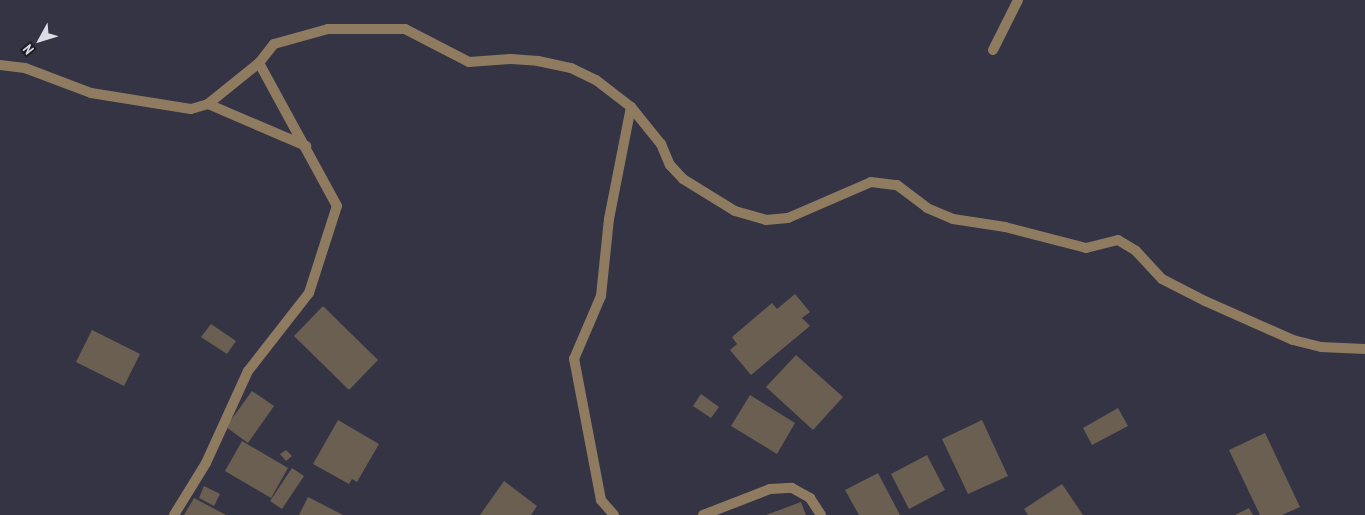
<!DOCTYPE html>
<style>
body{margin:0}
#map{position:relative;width:1365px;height:515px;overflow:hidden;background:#343444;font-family:"PT Sans Narrow",sans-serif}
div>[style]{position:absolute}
.building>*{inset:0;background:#6a5f50}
.street>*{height:10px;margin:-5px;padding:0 5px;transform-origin:5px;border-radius:5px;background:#8f7b60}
span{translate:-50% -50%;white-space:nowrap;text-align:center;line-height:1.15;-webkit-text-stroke:4px #1d1d24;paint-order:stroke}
.north{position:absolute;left:15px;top:15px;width:50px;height:50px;-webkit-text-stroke:4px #1d1d24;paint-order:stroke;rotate:231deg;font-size:14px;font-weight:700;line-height:20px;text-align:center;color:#dbdce6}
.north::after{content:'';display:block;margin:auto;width:18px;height:22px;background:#dbdce6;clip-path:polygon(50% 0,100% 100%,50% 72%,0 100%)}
</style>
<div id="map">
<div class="building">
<div style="clip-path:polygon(795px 294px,810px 312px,802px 318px,810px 326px,751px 375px,730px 350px,737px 344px,732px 337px,772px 303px,777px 309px)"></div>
<div style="clip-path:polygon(323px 306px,378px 360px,349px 390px,294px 336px)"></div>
<div style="clip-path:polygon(211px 324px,236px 341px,227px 354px,201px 337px)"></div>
<div style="clip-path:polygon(92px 330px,140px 354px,124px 386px,76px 362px)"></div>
<div style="clip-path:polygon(796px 355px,843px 397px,813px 430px,766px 387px)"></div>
<div style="clip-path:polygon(252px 391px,274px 406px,248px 443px,226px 427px)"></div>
<div style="clip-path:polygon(701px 394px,719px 407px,711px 418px,693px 406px)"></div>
<div style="clip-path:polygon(750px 395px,795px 423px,777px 454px,731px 426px)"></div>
<div style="clip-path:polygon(1118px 408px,1128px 426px,1092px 445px,1083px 428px)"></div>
<div style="clip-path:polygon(338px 420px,379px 444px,357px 482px,352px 479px,349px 484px,313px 464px)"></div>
<div style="clip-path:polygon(982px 420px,1008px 476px,968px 494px,942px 439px)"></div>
<div style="clip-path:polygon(1265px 433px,1300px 507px,1282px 515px,1260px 515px,1229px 450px)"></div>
<div style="clip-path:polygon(242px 441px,288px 468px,271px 498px,225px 471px)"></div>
<div style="clip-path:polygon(286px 450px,292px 456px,286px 461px,280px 454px)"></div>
<div style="clip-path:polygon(927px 455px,945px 490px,909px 509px,891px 474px)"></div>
<div style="clip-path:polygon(292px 468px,304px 476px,282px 509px,270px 501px)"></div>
<div style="clip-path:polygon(878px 473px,900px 515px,859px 515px,845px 490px)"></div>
<div style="clip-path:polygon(504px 481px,537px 506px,531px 515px,480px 515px)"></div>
<div style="clip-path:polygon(1062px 484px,1083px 515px,1028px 515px,1024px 509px)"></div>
<div style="clip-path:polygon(204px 486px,220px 494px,214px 506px,199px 498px)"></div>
<div style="clip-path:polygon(308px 497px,343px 515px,299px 515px)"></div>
<div style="clip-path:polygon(194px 498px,226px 515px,184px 515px)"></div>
<div style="clip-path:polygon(801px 502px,806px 515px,766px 515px)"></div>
<div style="clip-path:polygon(1249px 508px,1253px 515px,1235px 515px)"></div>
</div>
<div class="street">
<div style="left:993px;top:50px;width:56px;rotate:-63.4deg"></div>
<div style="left:0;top:65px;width:25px;rotate:7deg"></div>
<div style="left:25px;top:68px;width:71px;rotate:20.7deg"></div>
<div style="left:91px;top:93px;width:101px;rotate:9.1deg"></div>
<div style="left:191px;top:109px;width:18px;rotate:-16deg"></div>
<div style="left:208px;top:104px;width:65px;rotate:-38.8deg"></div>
<div style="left:259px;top:63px;width:24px;rotate:-52deg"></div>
<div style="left:274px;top:44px;width:56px;rotate:-15.5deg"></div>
<div style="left:328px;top:29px;width:77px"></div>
<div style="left:405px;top:29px;width:72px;rotate:27.3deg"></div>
<div style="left:469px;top:62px;width:42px;rotate:-4.1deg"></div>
<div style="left:511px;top:59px;width:27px;rotate:4deg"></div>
<div style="left:538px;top:61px;width:34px;rotate:12deg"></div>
<div style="left:571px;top:68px;width:28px;rotate:26deg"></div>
<div style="left:596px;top:80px;width:44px;rotate:37.6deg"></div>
<div style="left:631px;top:107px;width:48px;rotate:51deg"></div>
<div style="left:661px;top:144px;width:23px;rotate:67deg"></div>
<div style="left:670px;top:165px;width:19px;rotate:47deg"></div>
<div style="left:683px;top:179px;width:61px;rotate:31.6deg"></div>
<div style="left:735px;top:211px;width:32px;rotate:16deg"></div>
<div style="left:766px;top:220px;width:22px;rotate:-5deg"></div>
<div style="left:788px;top:218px;width:90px;rotate:-23.4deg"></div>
<div style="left:871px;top:182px;width:26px;rotate:7deg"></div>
<div style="left:897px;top:185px;width:38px;rotate:37deg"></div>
<div style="left:927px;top:208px;width:28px;rotate:23deg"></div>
<div style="left:953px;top:219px;width:53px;rotate:8.7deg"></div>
<div style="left:1005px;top:227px;width:84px;rotate:14.5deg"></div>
<div style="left:1086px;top:248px;width:33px;rotate:-14deg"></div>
<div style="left:1118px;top:240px;width:21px;rotate:31deg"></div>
<div style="left:1136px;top:251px;width:38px;rotate:47deg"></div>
<div style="left:1162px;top:279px;width:48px;rotate:27.1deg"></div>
<div style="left:1205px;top:301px;width:96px;rotate:23.9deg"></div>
<div style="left:1293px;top:340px;width:29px;rotate:14deg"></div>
<div style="left:1321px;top:347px;width:44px;rotate:2.6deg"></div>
<div style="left:208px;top:104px;width:107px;rotate:23.2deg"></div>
<div style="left:174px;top:515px;width:61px;rotate:-58.4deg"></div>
<div style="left:206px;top:463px;width:101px;rotate:-65.5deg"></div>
<div style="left:248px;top:371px;width:99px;rotate:-52deg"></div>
<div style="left:309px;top:293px;width:91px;rotate:-72.2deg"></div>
<div style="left:337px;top:206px;width:163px;rotate:-118.6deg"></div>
<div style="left:614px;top:515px;width:20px;rotate:-131deg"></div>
<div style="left:601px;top:500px;width:144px;rotate:-100.8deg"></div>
<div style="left:574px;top:359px;width:69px;rotate:-66.8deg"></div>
<div style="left:601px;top:296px;width:77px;rotate:-84.1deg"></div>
<div style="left:609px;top:219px;width:114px;rotate:-78.9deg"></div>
<div style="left:703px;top:515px;width:72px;rotate:-21.2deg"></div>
<div style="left:770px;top:489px;width:22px;rotate:-3deg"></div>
<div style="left:792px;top:488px;width:21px;rotate:29deg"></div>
<div style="left:810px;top:498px;width:20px;rotate:57deg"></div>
</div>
<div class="north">N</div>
</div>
